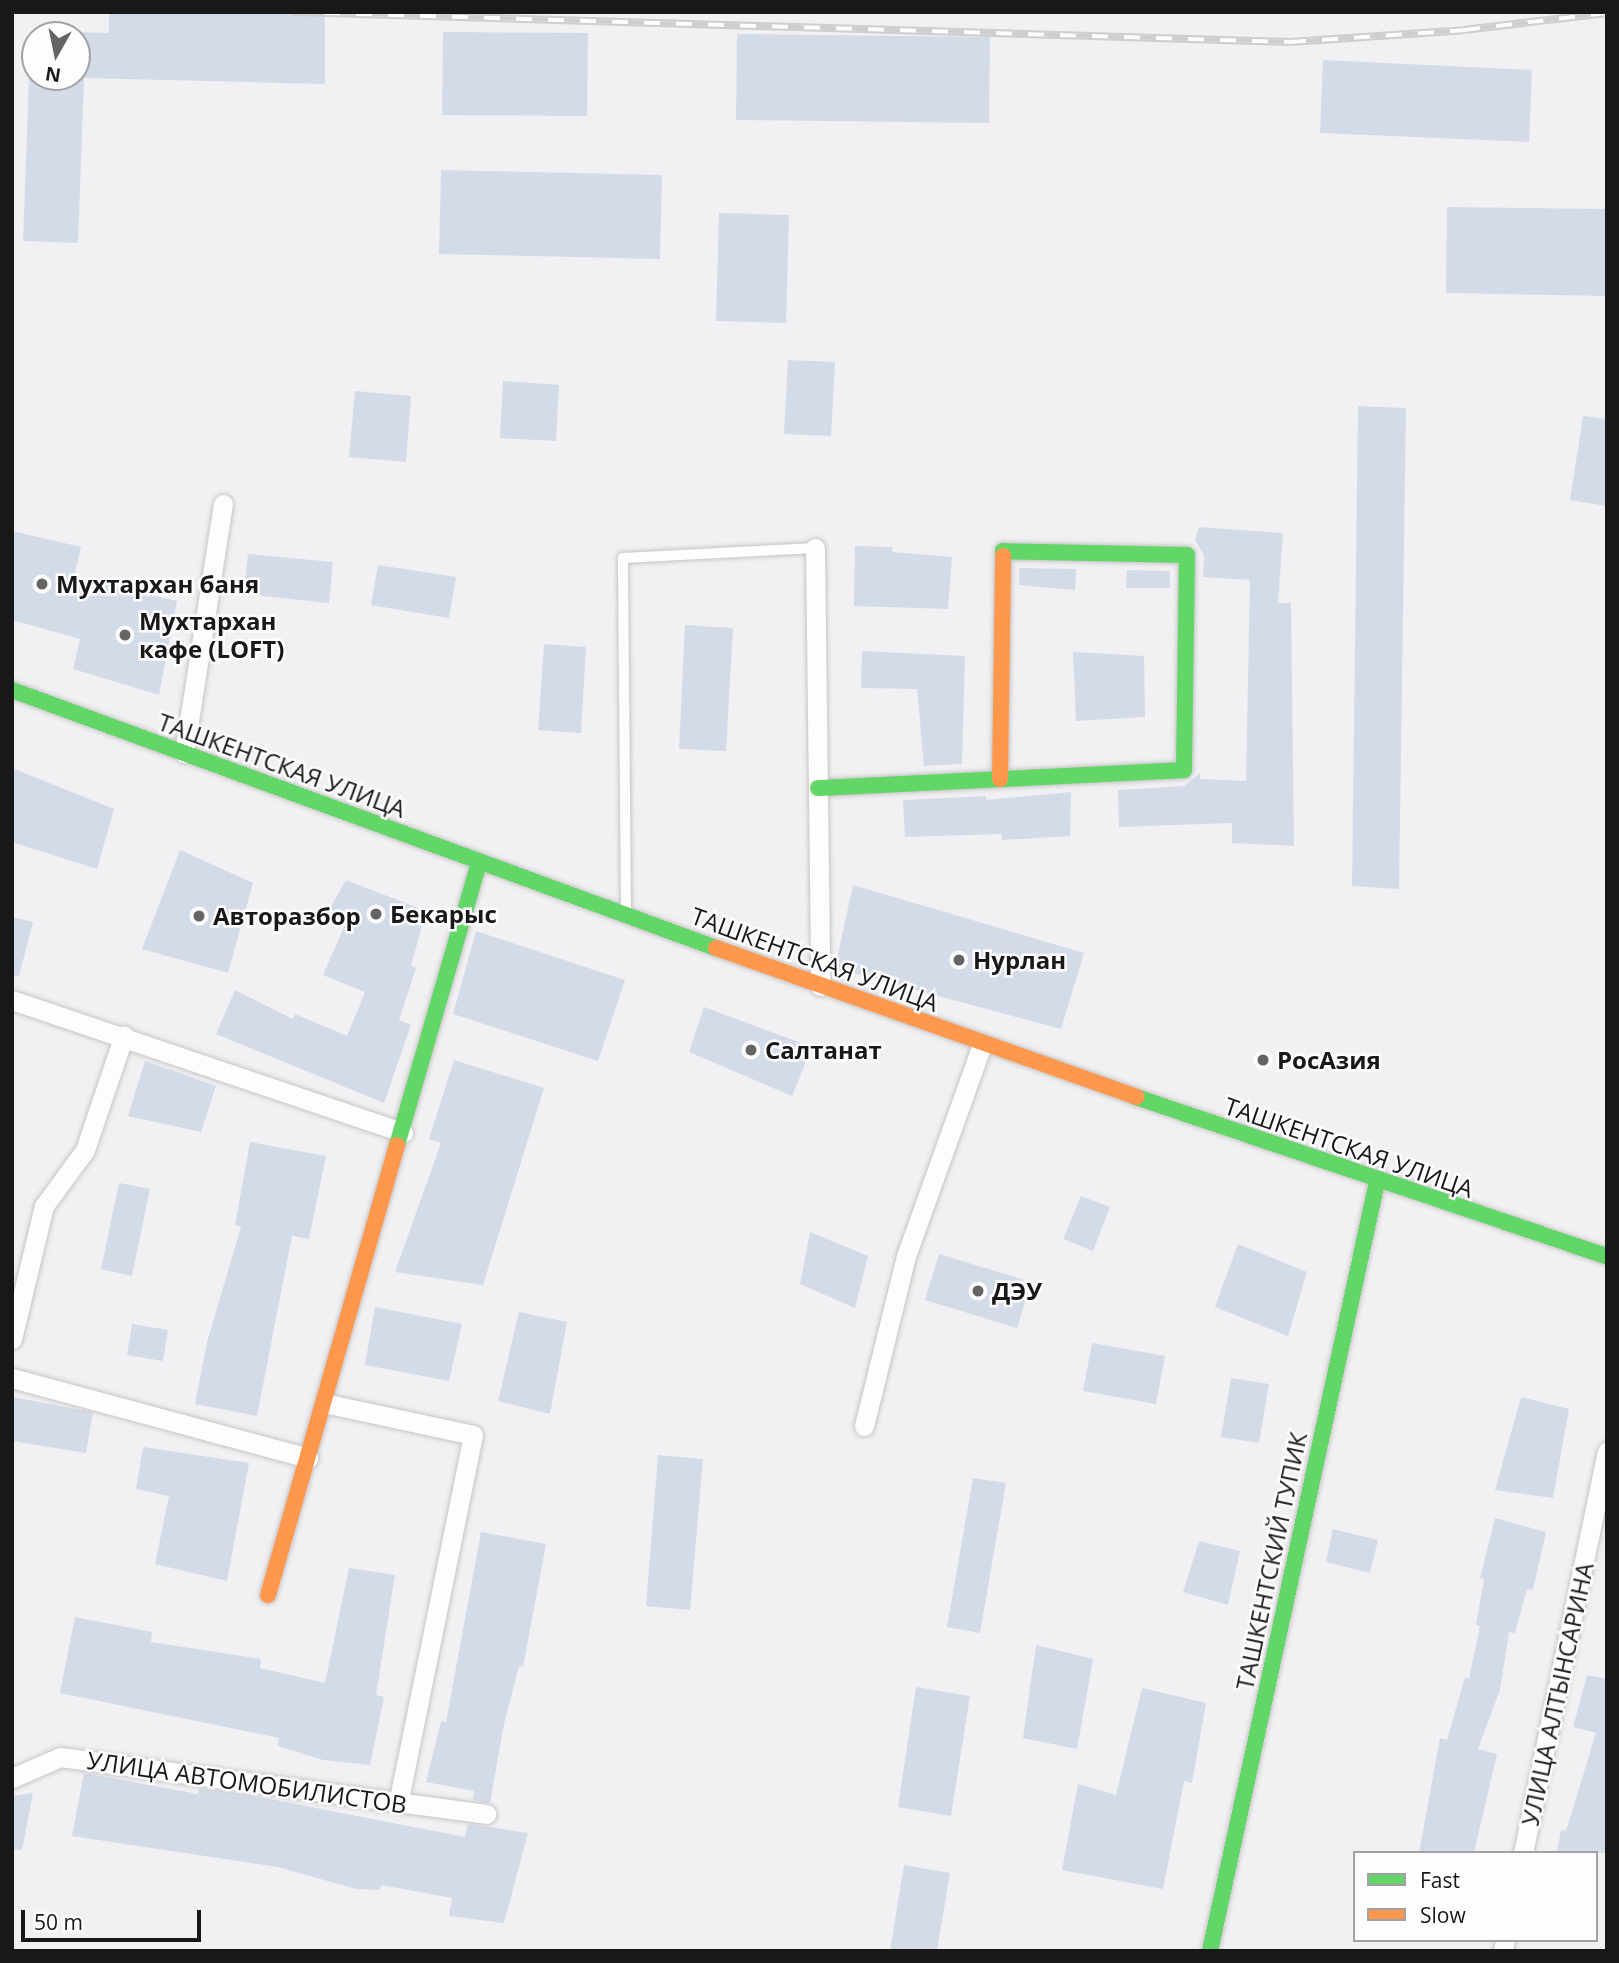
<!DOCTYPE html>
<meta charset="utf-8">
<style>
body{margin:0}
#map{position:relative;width:1619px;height:1963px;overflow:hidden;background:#f1f0f2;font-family:"Open Sans",sans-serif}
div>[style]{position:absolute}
.building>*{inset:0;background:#d4dbe8}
.roads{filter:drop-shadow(0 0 2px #c6c5c7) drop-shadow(0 0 2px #c6c5c7)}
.lane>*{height:10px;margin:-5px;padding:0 5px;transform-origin:5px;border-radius:5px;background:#fdfdfd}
.street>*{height:19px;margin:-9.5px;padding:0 9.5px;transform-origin:9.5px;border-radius:9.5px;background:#fdfdfd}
.fast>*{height:16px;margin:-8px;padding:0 8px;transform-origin:8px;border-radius:8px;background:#63d668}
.slow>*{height:16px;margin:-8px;padding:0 8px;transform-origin:8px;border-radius:8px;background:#ff974d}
.rail>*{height:8px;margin-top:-4px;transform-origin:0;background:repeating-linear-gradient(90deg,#fdfdff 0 16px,#cecece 0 32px);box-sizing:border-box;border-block:2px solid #cecece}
.dots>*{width:19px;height:19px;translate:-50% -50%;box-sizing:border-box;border:4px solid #fdfdff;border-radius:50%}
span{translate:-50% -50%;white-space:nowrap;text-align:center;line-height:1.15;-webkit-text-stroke:5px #fdfdff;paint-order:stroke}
.poi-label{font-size:24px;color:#181819;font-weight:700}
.left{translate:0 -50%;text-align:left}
.street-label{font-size:24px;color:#181819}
.frame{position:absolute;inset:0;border:14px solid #181819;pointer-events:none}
.legend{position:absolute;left:1353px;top:1851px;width:245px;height:91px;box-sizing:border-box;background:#fdfdff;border:2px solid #a1a1a3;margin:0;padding:9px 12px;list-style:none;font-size:21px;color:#181819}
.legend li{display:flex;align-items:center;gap:14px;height:35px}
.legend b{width:35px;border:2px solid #a1a1a3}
.north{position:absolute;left:21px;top:21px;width:70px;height:70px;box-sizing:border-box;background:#fdfdff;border:2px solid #a1a1a3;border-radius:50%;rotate:189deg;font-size:19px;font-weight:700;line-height:28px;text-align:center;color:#181819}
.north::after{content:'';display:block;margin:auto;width:24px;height:32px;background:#646465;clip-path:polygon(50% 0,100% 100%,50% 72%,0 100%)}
.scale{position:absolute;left:21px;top:1910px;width:180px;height:32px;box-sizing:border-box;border:4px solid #181819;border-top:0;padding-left:9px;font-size:21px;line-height:24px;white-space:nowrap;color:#181819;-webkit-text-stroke:5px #fdfdff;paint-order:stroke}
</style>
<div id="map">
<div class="building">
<div style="clip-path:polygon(109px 12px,325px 12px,325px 84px,84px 78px,78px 243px,23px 241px,29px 77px,77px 77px,77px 32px,109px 33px)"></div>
<div style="clip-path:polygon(443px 32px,588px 33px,587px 116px,442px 115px)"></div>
<div style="clip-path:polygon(737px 34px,990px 37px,989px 123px,736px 120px)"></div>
<div style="clip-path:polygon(1323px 60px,1532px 70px,1529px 142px,1320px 133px)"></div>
<div style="clip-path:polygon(441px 170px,662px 175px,660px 259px,439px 254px)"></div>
<div style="clip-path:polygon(1447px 207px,1607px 209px,1607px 296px,1446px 293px)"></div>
<div style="clip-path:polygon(719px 213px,789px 215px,786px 323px,716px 321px)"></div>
<div style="clip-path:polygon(788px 360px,835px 362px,831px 436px,784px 434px)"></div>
<div style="clip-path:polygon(503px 381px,559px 385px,556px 441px,500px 438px)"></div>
<div style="clip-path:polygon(355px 391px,411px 396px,406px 462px,349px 457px)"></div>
<div style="clip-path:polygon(1358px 406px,1406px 408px,1399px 889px,1352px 886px)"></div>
<div style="clip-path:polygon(1583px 416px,1607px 419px,1607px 506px,1570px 500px)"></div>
<div style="clip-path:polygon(1199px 527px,1283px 533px,1278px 603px,1291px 603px,1294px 846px,1232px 843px,1232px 823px,1119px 827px,1118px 790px,1185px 786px,1200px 773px,1200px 779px,1246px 781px,1250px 580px,1203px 577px,1204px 555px,1195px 540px)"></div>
<div style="clip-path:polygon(12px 531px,81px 547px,74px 577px,177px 601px,159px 695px,73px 669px,80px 639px,12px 620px)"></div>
<div style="clip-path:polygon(855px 546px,893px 547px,892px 552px,952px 557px,948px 609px,854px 606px)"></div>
<div style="clip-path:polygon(248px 554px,333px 562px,329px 603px,244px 594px)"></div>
<div style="clip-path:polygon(378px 565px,456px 577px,449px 618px,371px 605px)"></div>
<div style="clip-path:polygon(1019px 568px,1076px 569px,1075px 590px,1019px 585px)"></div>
<div style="clip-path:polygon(1127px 570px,1170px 571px,1170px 588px,1126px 588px)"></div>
<div style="clip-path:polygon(685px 625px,733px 628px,726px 751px,679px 749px)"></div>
<div style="clip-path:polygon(544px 644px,586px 647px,581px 733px,538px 730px)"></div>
<div style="clip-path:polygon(862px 651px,965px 656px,962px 764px,924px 766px,917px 689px,861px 688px)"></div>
<div style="clip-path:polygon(1073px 652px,1144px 656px,1145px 717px,1076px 721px)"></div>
<div style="clip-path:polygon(12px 768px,114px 809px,97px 869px,12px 842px)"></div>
<div style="clip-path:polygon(1071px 792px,1070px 836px,1002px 840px,1001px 834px,905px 837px,903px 800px,986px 796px,986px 800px)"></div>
<div style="clip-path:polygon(180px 850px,253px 883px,228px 973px,142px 949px)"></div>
<div style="clip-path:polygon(346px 880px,426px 911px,411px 966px,416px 968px,399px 1020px,411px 1025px,384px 1103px,216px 1034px,235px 990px,293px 1019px,295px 1014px,347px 1036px,365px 992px,323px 975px,345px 925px,325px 917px)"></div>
<div style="clip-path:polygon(853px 885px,1084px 953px,1061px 1029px,835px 968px)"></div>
<div style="clip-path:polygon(12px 917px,33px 922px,19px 976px,12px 975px)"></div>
<div style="clip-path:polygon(476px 931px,625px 980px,598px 1061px,453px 1014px)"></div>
<div style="clip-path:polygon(704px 1007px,812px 1047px,792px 1096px,689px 1052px)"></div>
<div style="clip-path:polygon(454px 1060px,544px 1088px,483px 1285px,395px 1272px,441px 1143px,429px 1139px)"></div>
<div style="clip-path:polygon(145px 1061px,216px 1086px,201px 1132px,128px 1116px)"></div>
<div style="clip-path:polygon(250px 1142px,326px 1156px,309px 1239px,292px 1236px,257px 1416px,195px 1404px,207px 1342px,241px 1227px,235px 1225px)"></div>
<div style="clip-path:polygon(119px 1183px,150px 1189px,132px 1276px,101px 1269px)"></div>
<div style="clip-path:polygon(1081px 1196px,1110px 1207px,1093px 1251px,1063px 1239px)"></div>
<div style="clip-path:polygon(810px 1232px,868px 1256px,855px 1308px,800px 1284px)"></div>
<div style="clip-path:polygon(1238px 1244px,1307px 1272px,1288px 1336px,1215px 1307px)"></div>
<div style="clip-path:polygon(939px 1254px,1031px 1282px,1017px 1328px,925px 1300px)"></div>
<div style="clip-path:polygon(375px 1307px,462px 1324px,449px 1381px,365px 1365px)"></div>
<div style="clip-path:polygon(519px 1312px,567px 1322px,550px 1414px,498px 1401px)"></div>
<div style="clip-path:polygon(132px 1324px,168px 1330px,163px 1361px,127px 1355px)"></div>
<div style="clip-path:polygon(1092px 1343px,1165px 1356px,1156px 1404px,1083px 1391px)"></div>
<div style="clip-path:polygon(1231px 1378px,1269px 1384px,1259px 1443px,1221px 1437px)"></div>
<div style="clip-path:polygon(12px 1397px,93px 1412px,86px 1453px,12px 1441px)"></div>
<div style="clip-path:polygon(1521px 1397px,1569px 1409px,1553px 1498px,1495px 1490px)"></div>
<div style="clip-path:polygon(143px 1447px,249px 1463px,227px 1581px,155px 1564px,169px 1496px,136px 1489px)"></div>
<div style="clip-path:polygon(658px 1455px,703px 1459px,690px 1610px,646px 1606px)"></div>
<div style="clip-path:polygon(973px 1478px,1006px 1483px,980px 1633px,947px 1627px)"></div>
<div style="clip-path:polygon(1495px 1518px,1546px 1532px,1533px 1590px,1527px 1589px,1515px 1633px,1509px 1632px,1500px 1690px,1478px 1749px,1497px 1754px,1474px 1853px,1419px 1853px,1440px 1738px,1447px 1740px,1465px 1677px,1469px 1679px,1480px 1626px,1476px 1625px,1484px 1579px,1480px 1578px)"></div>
<div style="clip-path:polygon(1333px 1529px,1378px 1540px,1370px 1573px,1326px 1562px)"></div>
<div style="clip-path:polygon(481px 1532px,546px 1544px,523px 1667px,519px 1666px,504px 1724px,490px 1803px,473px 1800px,474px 1791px,426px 1782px,441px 1721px,446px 1722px)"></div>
<div style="clip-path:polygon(1199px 1541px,1240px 1551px,1228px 1605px,1183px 1592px)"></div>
<div style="clip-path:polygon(349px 1568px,395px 1575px,376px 1695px,384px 1697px,370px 1765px,323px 1760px,278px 1746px,279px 1738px,60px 1693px,75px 1617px,152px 1632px,151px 1642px,261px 1659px,260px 1668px,325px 1683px)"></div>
<div style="clip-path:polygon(1036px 1645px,1093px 1659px,1077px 1749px,1023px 1738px)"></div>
<div style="clip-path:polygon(1587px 1675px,1607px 1679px,1607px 1853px,1557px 1853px,1561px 1830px,1566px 1831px,1596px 1733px,1573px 1727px)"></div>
<div style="clip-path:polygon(916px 1687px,970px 1696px,951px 1816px,898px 1807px)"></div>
<div style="clip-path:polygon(1142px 1688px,1206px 1703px,1192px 1783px,1184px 1781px,1163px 1889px,1062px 1870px,1078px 1784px,1116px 1795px)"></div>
<div style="clip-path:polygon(84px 1773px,198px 1794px,199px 1788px,244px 1794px,465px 1837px,468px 1824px,528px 1833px,504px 1923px,449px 1916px,452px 1898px,381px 1885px,380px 1890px,356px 1889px,278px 1867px,72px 1836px)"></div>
<div style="clip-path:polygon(33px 1793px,22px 1850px,12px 1849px,12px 1796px)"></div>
<div style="clip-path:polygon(904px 1865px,950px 1873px,937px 1951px,890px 1951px)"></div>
</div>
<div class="roads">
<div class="lane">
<div style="left:626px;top:911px;width:353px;rotate:-90.5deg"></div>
<div style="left:623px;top:558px;width:192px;rotate:-3deg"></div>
</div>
<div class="street">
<div style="left:815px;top:548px;width:438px;rotate:89.3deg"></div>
<div style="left:184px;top:753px;width:252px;rotate:-81.1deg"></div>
<div style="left:12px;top:1000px;width:413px;rotate:18.7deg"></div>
<div style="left:12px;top:1339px;width:137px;rotate:-76.5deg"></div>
<div style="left:44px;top:1206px;width:69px;rotate:-53.8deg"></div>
<div style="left:85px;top:1150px;width:121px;rotate:-71.3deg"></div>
<div style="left:12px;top:1378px;width:307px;rotate:15.1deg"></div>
<div style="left:324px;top:1403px;width:152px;rotate:12.1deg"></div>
<div style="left:473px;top:1435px;width:375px;rotate:101.5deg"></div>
<div style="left:864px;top:1426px;width:175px;rotate:-76.1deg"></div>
<div style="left:906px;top:1256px;width:224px;rotate:-70.2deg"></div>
<div style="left:12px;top:1778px;width:52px;rotate:-23.6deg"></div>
<div style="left:60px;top:1757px;width:430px;rotate:7.6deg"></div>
<div style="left:1523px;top:1853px;width:410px;rotate:-78.2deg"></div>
<div style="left:1503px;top:1951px;width:11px;rotate:-80deg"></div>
</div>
<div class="fast">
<div style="left:12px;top:690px;width:750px;rotate:20.13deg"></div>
<div style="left:818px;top:788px;width:366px;rotate:-2.8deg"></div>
<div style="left:1184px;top:770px;width:215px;rotate:-89.2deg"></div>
<div style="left:1187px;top:555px;width:184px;rotate:-178.8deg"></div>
<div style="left:1003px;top:551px;width:5px;rotate:90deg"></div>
<div style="left:1136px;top:1097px;width:497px;rotate:18.7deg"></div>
<div style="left:397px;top:1145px;width:295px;rotate:-73.8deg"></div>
<div style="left:1210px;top:1951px;width:787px;rotate:-77.75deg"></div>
</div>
<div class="slow">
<div style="left:1000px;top:779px;width:223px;rotate:-89.2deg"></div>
<div style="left:716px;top:948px;width:446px;rotate:19.5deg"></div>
<div style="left:268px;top:1595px;width:468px;rotate:-74deg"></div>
</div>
</div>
<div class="rail">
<div style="left:292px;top:12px;width:998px;rotate:1.72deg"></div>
<div style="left:1290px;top:42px;width:174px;rotate:-3.9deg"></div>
<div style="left:1464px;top:30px;width:144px;rotate:-6.8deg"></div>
</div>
<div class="dots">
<div style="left:42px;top:584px;background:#646465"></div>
<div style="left:125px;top:635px;background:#646465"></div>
<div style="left:376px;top:914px;background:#646465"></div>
<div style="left:199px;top:916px;background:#646465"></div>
<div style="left:959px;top:960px;background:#646465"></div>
<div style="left:751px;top:1050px;background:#646465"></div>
<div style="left:1263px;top:1060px;background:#646465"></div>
<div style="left:978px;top:1291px;background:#646465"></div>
</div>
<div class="poi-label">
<span class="left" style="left:56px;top:584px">Мухтархан баня</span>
<span class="left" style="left:139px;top:635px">Мухтархан<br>кафе (LOFT)</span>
<span class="left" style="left:390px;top:914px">Бекарыс</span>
<span class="left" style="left:213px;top:916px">Авторазбор</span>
<span class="left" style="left:973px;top:960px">Нурлан</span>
<span class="left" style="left:765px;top:1050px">Салтанат</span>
<span class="left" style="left:1277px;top:1060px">РосАзия</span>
<span class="left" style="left:992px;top:1291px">ДЭУ</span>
</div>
<div class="street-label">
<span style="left:282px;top:765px;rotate:20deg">ТАШКЕНТСКАЯ УЛИЦА</span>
<span style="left:815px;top:959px;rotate:20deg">ТАШКЕНТСКАЯ УЛИЦА</span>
<span style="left:1349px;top:1147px;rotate:19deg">ТАШКЕНТСКАЯ УЛИЦА</span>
<span style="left:1271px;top:1561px;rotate:-78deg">ТАШКЕНТСКИЙ ТУПИК</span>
<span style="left:1557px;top:1694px;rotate:-78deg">УЛИЦА АЛТЫНСАРИНА</span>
<span style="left:247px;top:1782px;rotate:8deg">УЛИЦА АВТОМОБИЛИСТОВ</span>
</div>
<div class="frame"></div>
<ul class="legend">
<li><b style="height:9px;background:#63d668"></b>Fast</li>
<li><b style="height:9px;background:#ff974d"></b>Slow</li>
</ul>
<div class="north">N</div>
<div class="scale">50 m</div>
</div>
